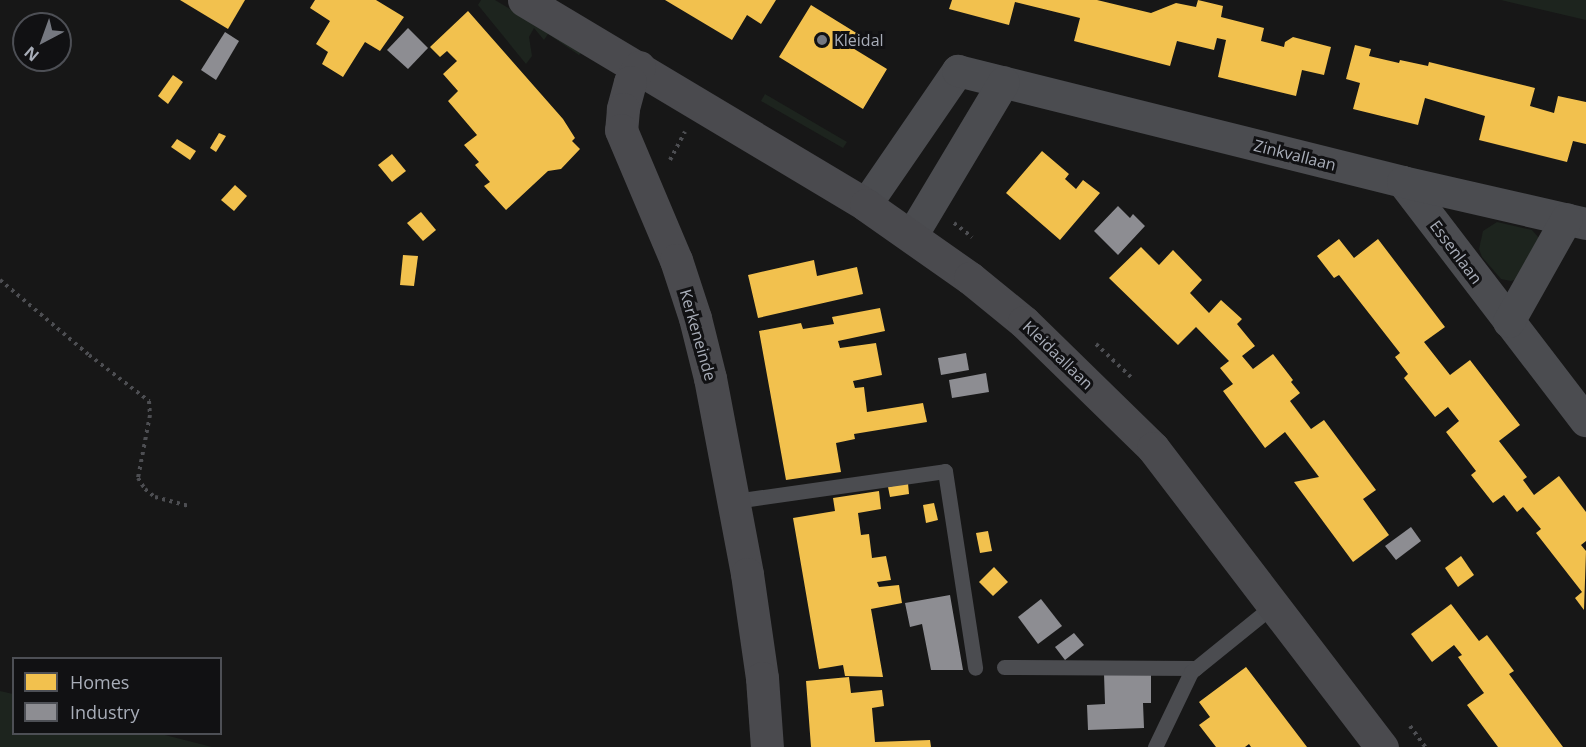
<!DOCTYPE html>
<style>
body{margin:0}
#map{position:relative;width:1586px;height:747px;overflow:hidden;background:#171717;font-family:"Open Sans",sans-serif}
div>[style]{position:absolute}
.green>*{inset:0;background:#1d241e}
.homes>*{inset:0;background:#f2c14e}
.industry>*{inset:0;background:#8d8d92}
.path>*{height:4px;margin-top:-2px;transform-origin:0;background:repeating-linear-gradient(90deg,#4d4e52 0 3px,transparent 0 7.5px)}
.lane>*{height:15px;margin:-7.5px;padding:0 7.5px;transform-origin:7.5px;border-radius:7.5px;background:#4b4c50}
.street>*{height:32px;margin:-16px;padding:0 16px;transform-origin:16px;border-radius:16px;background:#4b4c50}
.secondary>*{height:33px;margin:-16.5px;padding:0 16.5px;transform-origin:16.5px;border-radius:16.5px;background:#4a4a4e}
.dots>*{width:16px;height:16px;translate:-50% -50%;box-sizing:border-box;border:3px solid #111113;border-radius:50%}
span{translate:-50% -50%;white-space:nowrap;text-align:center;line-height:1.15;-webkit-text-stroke:6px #111113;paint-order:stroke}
.poi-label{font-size:16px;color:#a8adb8}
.left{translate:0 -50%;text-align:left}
.street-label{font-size:16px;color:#a8adb8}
.legend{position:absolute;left:12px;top:657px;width:210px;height:78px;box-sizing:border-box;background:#111113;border:2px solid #4d4f55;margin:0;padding:8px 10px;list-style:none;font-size:18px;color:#a8adb8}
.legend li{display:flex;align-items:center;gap:12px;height:30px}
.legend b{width:30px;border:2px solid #4d4f55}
.north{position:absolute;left:12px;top:12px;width:60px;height:60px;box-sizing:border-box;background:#111113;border:2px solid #4d4f55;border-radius:50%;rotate:221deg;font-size:16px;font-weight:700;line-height:24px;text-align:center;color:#a8adb8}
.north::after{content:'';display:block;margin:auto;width:21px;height:27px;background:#757880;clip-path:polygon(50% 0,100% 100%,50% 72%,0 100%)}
</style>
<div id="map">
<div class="green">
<div style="clip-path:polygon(481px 0,495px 0,582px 52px,579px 55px,548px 34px,544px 40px,534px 28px,529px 37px,532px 56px,526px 64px,478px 5px)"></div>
<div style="clip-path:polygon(1501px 0,1586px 0,1586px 20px)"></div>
<div style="clip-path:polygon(765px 94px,847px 142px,843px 148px,761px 101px)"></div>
<div style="clip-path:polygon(1497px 222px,1532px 230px,1539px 238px,1518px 279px,1511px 281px,1501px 279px,1482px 257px,1479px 249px,1483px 231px)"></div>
<div style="clip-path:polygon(0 691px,13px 694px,14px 734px,161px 734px,212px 747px,0 747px)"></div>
</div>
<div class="homes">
<div style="clip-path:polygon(180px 0,245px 0,228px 29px)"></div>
<div style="clip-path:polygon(315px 0,376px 0,404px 17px,380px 51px,365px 42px,343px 77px,322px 64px,328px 52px,316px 44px,330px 21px,310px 8px)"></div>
<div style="clip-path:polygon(665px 0,776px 0,761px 24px,747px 15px,732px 40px)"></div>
<div style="clip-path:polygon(952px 0,1097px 0,1151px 13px,1176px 3px,1196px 7px,1198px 0,1223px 6px,1221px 17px,1264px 28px,1261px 41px,1284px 47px,1285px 42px,1293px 37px,1331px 47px,1324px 75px,1302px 70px,1296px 96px,1218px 77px,1226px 40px,1217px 38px,1214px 50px,1177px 41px,1170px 66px,1074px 41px,1080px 18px,1015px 2px,1009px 25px,949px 9px)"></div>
<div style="clip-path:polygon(811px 5px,858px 34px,851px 47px,887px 69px,863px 109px,779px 57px)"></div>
<div style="clip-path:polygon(468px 11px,563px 119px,575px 138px,572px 141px,580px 149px,561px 169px,548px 171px,506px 210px,484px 186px,490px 182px,475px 165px,479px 162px,464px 145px,477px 135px,448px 101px,458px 91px,443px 74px,457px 61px,447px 51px,440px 57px,430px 47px)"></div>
<div style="clip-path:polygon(1355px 45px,1371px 49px,1369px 56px,1399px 63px,1400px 60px,1428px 66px,1429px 62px,1535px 88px,1530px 106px,1554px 113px,1558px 96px,1586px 102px,1586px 144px,1573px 141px,1567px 162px,1479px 140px,1485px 116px,1425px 98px,1418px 125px,1353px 109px,1360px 83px,1346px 79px)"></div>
<div style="clip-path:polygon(173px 75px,183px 82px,168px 104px,158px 96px)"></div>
<div style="clip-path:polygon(219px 133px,226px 136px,216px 152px,210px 148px)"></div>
<div style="clip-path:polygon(177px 139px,196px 151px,190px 160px,171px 147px)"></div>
<div style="clip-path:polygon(1042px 151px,1069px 174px,1065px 179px,1076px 189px,1083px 180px,1100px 193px,1060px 240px,1006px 193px)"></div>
<div style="clip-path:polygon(392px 154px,406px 171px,392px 182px,378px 165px)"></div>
<div style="clip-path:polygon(235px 185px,247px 196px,234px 211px,221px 200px)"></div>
<div style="clip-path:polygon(421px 212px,436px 230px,423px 241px,407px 223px)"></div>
<div style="clip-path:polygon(1339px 239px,1354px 258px,1378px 239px,1445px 327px,1424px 342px,1450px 375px,1470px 360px,1520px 425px,1499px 441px,1527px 477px,1523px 480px,1534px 495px,1559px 476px,1586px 512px,1586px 541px,1581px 545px,1586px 551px,1584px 610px,1575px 598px,1582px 592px,1536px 533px,1541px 529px,1523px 507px,1517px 512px,1504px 495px,1493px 503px,1471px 475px,1476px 471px,1446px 432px,1459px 421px,1448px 407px,1435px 417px,1404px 378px,1408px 374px,1395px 357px,1400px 353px,1339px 275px,1334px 278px,1317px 256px)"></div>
<div style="clip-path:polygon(1141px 247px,1159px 265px,1173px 250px,1202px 280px,1190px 293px,1209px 313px,1221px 300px,1242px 319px,1237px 324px,1255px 346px,1242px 356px,1253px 369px,1273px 354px,1293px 380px,1291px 382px,1300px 393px,1290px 401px,1311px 429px,1324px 420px,1376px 490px,1363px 499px,1389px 535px,1353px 562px,1294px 482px,1319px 477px,1304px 457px,1285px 432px,1265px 448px,1223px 391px,1233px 384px,1220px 368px,1229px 361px,1196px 327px,1178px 345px,1109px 278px)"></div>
<div style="clip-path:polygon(403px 255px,418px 256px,414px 286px,400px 285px)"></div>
<div style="clip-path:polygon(814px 260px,817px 276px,857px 267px,863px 294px,758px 318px,748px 275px)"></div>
<div style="clip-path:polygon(880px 308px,885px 331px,838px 341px,840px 348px,876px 343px,882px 375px,853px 381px,855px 388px,864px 387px,867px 412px,923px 403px,927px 422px,854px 434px,855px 439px,836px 443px,841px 472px,786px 480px,759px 331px,801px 323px,803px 329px,834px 324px,832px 317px)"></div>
<div style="clip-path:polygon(908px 483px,909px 494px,890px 497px,888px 487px)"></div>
<div style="clip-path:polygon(879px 491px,881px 509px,858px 513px,861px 535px,869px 534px,872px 558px,886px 556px,891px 580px,877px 582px,879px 587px,899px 585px,902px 603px,871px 609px,883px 677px,845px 676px,843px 665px,819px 669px,793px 518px,835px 511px,833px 498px)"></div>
<div style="clip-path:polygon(934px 503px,938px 520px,926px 523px,923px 505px)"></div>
<div style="clip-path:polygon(988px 531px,992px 551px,980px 553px,976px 533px)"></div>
<div style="clip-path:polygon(1461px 556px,1474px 575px,1458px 587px,1445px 568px)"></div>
<div style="clip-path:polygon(994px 567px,1008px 582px,993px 596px,979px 582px)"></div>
<div style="clip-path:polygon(1451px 604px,1479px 641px,1487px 635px,1514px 671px,1509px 674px,1563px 747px,1498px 747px,1467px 705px,1484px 693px,1458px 657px,1462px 655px,1454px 645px,1432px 662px,1411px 634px)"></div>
<div style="clip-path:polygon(1246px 667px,1275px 705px,1307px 747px,1251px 747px,1249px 744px,1245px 747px,1216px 747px,1199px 725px,1210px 717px,1199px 702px)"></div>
<div style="clip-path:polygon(849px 677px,851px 693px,882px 690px,884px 706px,872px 708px,875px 742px,930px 740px,931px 747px,811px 747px,806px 681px)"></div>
</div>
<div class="industry">
<div style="clip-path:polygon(408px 28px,428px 48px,408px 69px,387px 50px)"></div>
<div style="clip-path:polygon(225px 32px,239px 41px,216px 80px,201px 70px)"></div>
<div style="clip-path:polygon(1118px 206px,1130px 218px,1133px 214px,1145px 226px,1118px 255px,1094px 231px)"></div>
<div style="clip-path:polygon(966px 353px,969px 370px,941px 375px,938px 358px)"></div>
<div style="clip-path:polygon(986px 373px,989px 392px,952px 398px,949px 380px)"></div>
<div style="clip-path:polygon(1411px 527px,1421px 541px,1396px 560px,1385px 546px)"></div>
<div style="clip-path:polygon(950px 595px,963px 670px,931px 670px,922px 624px,910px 627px,905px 603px)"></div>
<div style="clip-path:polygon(1041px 599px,1062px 626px,1038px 644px,1018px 617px)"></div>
<div style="clip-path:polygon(1074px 633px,1084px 645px,1065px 660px,1055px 647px)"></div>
<div style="clip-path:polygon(1151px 673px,1151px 703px,1143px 703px,1144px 728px,1088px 730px,1087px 705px,1105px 704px,1104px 674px)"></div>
</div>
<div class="path">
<div style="left:670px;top:160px;width:32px;rotate:-62deg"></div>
<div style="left:954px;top:223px;width:23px;rotate:38deg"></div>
<div style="left:0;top:280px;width:116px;rotate:40.1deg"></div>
<div style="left:89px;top:355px;width:76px;rotate:37.5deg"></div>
<div style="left:149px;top:401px;width:14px;rotate:86deg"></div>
<div style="left:150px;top:415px;width:64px;rotate:100.8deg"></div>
<div style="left:138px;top:478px;width:13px;rotate:58deg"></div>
<div style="left:145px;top:489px;width:13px;rotate:39deg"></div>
<div style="left:155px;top:497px;width:34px;rotate:15deg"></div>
<div style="left:1096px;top:344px;width:50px;rotate:43.4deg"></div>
<div style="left:1410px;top:726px;width:26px;rotate:54deg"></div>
</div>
<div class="lane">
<div style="left:735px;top:501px;width:212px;rotate:-8.1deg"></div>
<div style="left:945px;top:471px;width:199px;rotate:81.3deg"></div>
<div style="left:1004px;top:667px;width:192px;rotate:0.3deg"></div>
<div style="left:1155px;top:747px;width:83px;rotate:-64.4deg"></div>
<div style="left:1191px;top:672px;width:108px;rotate:-39deg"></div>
</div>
<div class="street">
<div style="left:1403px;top:182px;width:301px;rotate:52.6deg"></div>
<div style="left:866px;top:205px;width:163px;rotate:-55.5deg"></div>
<div style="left:958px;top:71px;width:459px;rotate:14deg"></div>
<div style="left:1403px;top:182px;width:188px;rotate:12.9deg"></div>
<div style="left:912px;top:236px;width:179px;rotate:-59.1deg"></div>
<div style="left:1509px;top:322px;width:118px;rotate:-60.6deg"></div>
</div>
<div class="secondary">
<div style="left:524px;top:0;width:399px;rotate:30.9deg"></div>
<div style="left:866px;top:205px;width:127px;rotate:35.1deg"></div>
<div style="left:970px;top:278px;width:70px;rotate:39.2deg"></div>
<div style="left:1024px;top:322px;width:180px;rotate:44.3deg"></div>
<div style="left:1153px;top:448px;width:377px;rotate:52.6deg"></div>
<div style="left:639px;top:67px;width:17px;rotate:121deg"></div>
<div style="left:630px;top:82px;width:28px;rotate:105deg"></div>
<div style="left:623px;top:109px;width:21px;rotate:95deg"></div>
<div style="left:621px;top:130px;width:141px;rotate:67.1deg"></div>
<div style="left:676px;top:260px;width:61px;rotate:71.9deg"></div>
<div style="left:695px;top:318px;width:62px;rotate:76deg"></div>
<div style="left:710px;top:378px;width:199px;rotate:79.3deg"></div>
<div style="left:747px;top:574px;width:105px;rotate:81.8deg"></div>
<div style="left:762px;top:678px;width:69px;rotate:85.9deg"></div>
</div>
<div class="dots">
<div style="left:822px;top:40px;background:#757880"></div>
</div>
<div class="poi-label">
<span class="left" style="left:834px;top:40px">Kleidal</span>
</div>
<div class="street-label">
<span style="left:1295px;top:155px;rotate:14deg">Zinkvallaan</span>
<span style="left:1456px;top:252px;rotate:53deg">Essenlaan</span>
<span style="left:698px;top:335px;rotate:74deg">Kerkeneinde</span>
<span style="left:1058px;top:355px;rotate:44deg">Kleidaallaan</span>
</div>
<ul class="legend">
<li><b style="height:16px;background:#f2c14e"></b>Homes</li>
<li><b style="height:16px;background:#8d8d92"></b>Industry</li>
</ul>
<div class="north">N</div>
</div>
